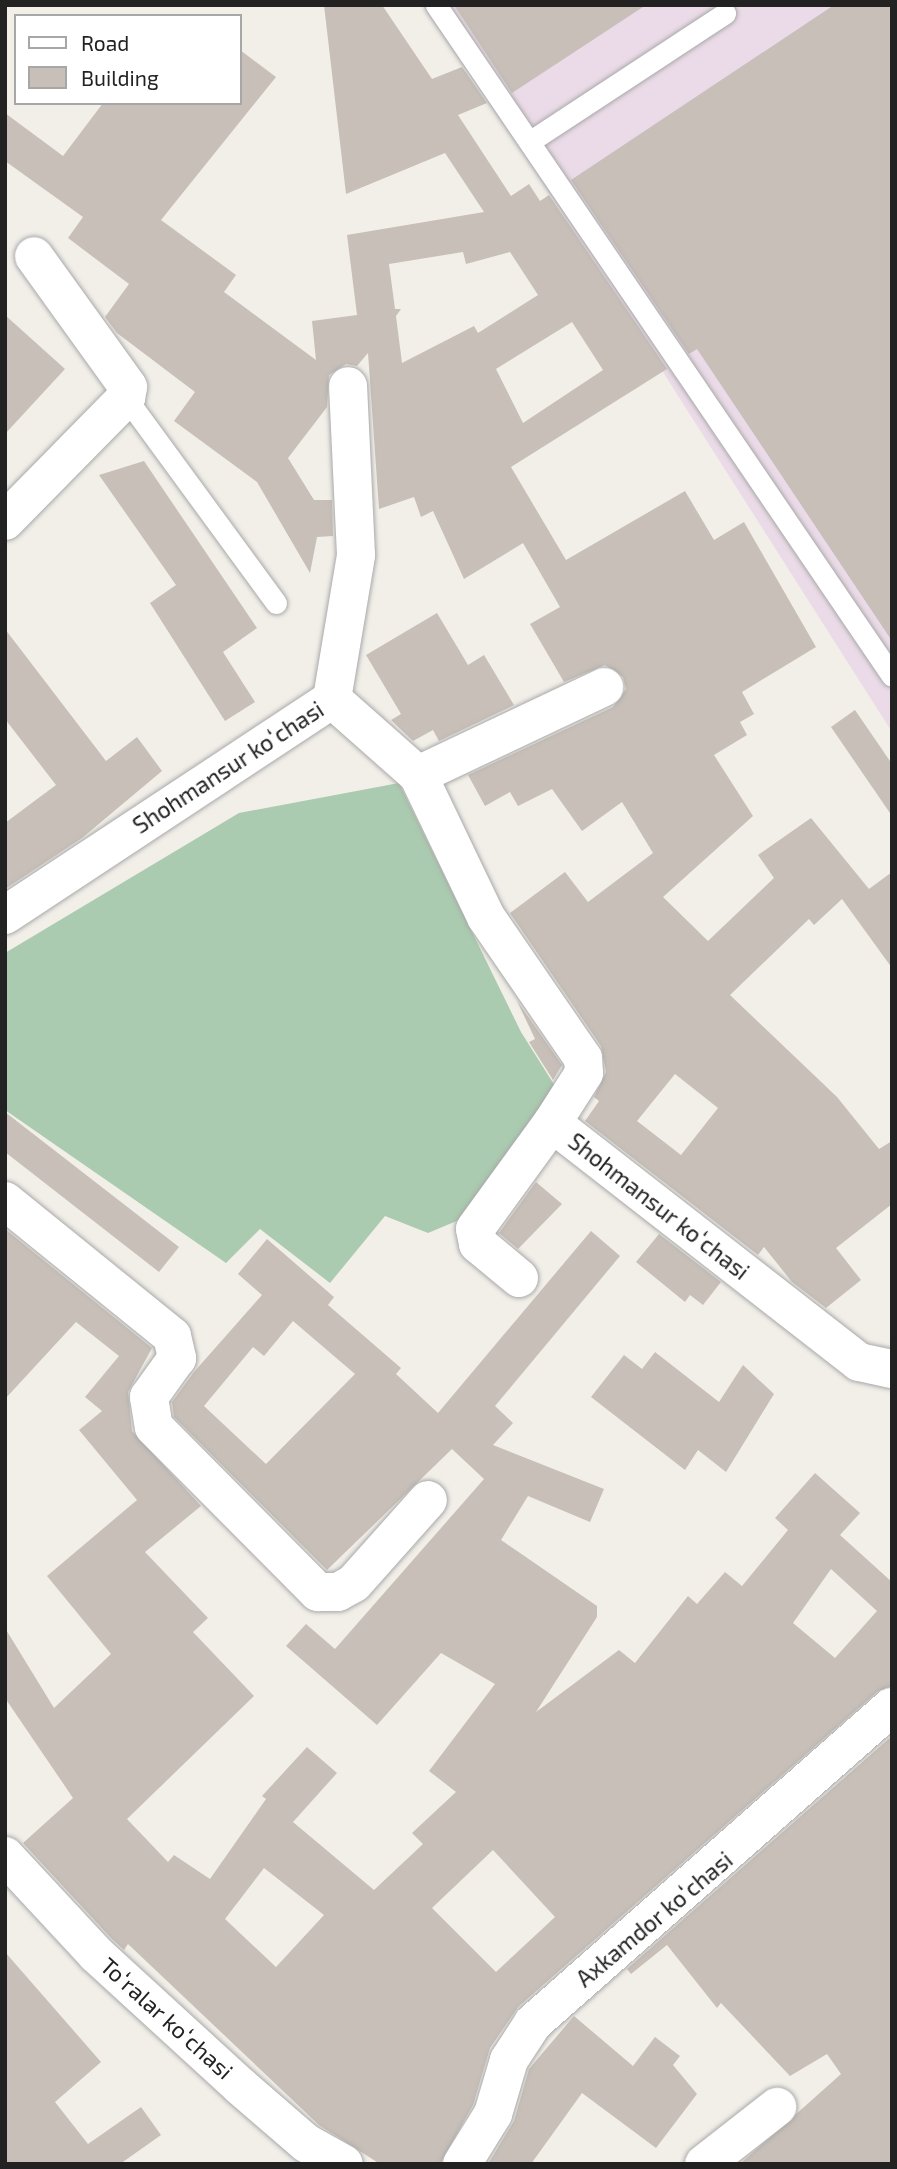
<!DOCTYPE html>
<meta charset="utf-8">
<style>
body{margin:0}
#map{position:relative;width:897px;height:2169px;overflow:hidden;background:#f2efe9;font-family:"Exo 2",sans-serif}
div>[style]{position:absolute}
.industrial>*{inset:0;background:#ebdbe8}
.cemetery>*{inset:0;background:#aacbaf}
.building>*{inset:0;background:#c7bfb8}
.roads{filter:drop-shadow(0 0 2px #a9a9a9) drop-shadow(0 0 2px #a9a9a9)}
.service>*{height:21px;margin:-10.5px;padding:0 10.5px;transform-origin:10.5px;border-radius:10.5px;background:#fff}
.minor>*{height:38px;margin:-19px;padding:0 19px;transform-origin:19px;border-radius:19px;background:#fff}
.tertiary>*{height:38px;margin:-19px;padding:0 19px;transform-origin:19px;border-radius:19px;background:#fff}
span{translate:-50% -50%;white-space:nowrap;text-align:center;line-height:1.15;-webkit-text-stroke:5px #fff;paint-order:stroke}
.street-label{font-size:23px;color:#222}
.frame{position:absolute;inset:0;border:7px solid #222;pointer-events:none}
.legend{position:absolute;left:14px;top:14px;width:228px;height:91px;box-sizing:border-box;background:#fff;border:2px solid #a7a7a7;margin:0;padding:9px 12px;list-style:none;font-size:21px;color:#222}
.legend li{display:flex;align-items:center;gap:14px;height:35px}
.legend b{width:35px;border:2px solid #a7a7a7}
</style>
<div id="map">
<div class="industrial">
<div style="clip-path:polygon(422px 5px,892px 5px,892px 732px,535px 171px)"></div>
</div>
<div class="cemetery">
<div style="clip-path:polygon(399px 783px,521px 1032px,555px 1086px,471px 1215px,428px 1233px,385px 1216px,330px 1283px,260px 1229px,226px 1263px,5px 1110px,5px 953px,239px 813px)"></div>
</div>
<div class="building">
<div style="clip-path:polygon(evenodd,324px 5px,382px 5px,432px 79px,462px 67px,487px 103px,458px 115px,511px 196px,529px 184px,540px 201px,549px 195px,667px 369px,511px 467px,566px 560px,685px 491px,714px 540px,744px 522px,816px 647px,742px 692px,754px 714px,740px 722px,747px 735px,714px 755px,753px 816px,663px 897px,708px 941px,774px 878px,758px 855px,811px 818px,869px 889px,892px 872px,892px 968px,842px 899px,814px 925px,809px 919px,730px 995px,837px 1097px,879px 1149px,892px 1141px,892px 1204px,836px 1248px,861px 1280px,826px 1308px,792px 1282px,764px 1247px,758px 1255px,585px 1121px,599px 1101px,594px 1097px,606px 1072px,601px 1046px,510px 913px,565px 872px,588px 902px,653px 853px,622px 802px,582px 831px,552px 789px,518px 806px,510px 792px,485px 806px,468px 775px,613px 707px,626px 689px,623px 677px,605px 665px,564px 682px,530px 624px,560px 607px,523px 543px,464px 579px,433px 511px,421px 517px,414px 497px,379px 509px,368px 353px,357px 366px,346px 364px,329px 375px,327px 407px,288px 458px,314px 500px,332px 500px,333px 536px,317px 537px,310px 573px,257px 482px,174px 421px,195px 392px,117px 333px,105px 317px,129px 284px,68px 238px,83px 217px,5px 161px,5px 113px,63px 156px,103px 103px,240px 103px,240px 50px,276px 77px,161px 220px,236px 275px,224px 292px,316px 360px,312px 321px,357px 315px,347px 235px,484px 212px,445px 153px,346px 194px,324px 5px,463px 252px,466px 264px,510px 252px,538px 295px,478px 333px,474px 326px,402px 363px,396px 316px,401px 309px,395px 309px,389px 264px,463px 252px,324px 5px,572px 322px,603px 370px,523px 423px,496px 369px,572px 322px,324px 5px,675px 1074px,718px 1108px,681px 1155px,637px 1121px,675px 1074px)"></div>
<div style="clip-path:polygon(454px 5px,646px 5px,512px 93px)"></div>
<div style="clip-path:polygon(834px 5px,892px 5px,892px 641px,697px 349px,689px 354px,571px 180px)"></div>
<div style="clip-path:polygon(5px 315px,65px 369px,5px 434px)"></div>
<div style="clip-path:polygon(144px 461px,257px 628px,223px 652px,255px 702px,225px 721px,150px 603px,176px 585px,99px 475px)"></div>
<div style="clip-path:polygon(437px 613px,468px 665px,484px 655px,514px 705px,439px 741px,433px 730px,413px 741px,391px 720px,401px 714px,366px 655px)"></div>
<div style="clip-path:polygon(5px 629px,106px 761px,137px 737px,162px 771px,82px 838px,5px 889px,5px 823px,56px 785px,5px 719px)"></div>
<div style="clip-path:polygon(855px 710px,892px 764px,892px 816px,831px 727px)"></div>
<div style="clip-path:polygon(517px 1001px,562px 1065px,553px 1080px,529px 1042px,535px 1039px)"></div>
<div style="clip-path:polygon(5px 1112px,179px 1247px,159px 1272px,5px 1152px)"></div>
<div style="clip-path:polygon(536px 1182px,562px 1204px,518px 1249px,499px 1233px)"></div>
<div style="clip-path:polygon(evenodd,5px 1229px,152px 1348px,128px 1392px,132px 1431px,201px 1506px,145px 1552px,208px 1618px,193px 1632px,254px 1696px,127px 1819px,168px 1862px,174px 1855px,210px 1879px,266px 1799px,262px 1796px,307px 1747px,337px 1773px,293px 1822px,374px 1890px,423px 1844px,412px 1833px,456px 1792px,429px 1771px,495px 1684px,441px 1653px,377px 1725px,286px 1646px,306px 1624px,335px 1649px,484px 1479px,452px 1449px,327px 1570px,174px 1417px,172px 1402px,194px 1372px,262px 1295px,238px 1274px,267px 1239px,334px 1297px,328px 1305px,401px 1368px,396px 1374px,438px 1413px,591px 1231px,620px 1256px,495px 1406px,513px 1423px,493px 1445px,604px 1489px,590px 1522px,528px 1496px,501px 1540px,597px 1606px,597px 1617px,536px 1712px,619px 1650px,635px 1663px,688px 1596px,697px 1604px,725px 1572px,742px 1586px,788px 1530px,775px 1518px,815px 1473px,860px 1513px,840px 1535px,892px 1582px,892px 1686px,878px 1691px,518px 2007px,490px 2048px,473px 2105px,440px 2164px,380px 2164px,319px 2125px,128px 1944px,124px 1950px,111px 1938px,23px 1843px,73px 1798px,5px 1698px,5px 1628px,54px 1708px,111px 1654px,47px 1576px,137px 1500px,79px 1430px,102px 1411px,85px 1397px,119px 1356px,76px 1322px,5px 1399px,5px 1229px,293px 1321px,355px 1374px,266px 1464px,204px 1406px,253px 1347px,264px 1356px,293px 1321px,5px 1229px,831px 1569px,877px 1611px,835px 1658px,793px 1623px,831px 1569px,5px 1229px,493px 1850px,555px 1917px,496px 1972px,432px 1908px,493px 1850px,5px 1229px,264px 1868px,324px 1915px,276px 1967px,225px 1919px,264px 1868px)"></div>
<div style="clip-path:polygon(659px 1234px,721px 1282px,703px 1305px,690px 1295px,685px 1302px,636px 1262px)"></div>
<div style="clip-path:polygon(655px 1352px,719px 1402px,743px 1365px,774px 1394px,726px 1472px,698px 1450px,685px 1470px,591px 1397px,624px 1355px,642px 1369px)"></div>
<div style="clip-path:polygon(892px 1736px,892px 2164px,740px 2164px,841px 2074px,827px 2054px,790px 2076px,721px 2003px,717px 2008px,667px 1945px,631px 1974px,627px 1969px)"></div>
<div style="clip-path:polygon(5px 1952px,101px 2062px,55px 2102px,88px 2144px,141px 2107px,161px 2135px,120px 2164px,5px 2164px)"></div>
<div style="clip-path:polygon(574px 2016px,633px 2066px,655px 2037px,680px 2056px,673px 2065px,697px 2094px,656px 2148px,582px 2093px,531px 2164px,488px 2164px,514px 2121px,529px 2069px)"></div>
</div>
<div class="roads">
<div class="service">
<div style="left:436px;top:5px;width:811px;rotate:55.8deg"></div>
<div style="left:532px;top:140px;width:231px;rotate:-33.3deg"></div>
<div style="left:126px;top:398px;width:254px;rotate:53.8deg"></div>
</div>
<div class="minor">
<div style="left:5px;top:521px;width:173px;rotate:-45.5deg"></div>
<div style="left:126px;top:398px;width:11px;rotate:-80deg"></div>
<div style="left:128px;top:387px;width:161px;rotate:-125.7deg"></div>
<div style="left:332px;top:699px;width:146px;rotate:-80.5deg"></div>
<div style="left:356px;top:555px;width:169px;rotate:-92.7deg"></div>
<div style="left:418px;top:775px;width:206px;rotate:-25.3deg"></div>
<div style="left:5px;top:915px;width:392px;rotate:-33.4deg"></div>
<div style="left:332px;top:699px;width:115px;rotate:41.5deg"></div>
<div style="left:418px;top:775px;width:157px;rotate:64.4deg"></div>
<div style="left:486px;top:917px;width:171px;rotate:55.5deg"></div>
<div style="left:583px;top:1058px;width:15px;rotate:86deg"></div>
<div style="left:584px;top:1073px;width:59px;rotate:122.6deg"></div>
<div style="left:552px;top:1123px;width:389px;rotate:37.9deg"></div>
<div style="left:859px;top:1362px;width:34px;rotate:12deg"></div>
<div style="left:5px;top:1201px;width:215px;rotate:39deg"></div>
<div style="left:172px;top:1336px;width:23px;rotate:77deg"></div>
<div style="left:177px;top:1358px;width:48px;rotate:125.7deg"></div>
<div style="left:149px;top:1397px;width:30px;rotate:81deg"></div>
<div style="left:154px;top:1427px;width:233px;rotate:45.2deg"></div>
<div style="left:318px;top:1592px;width:20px"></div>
<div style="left:338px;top:1592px;width:18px;rotate:-29deg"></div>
<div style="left:354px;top:1583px;width:111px;rotate:-48.3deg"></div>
<div style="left:519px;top:1278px;width:53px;rotate:-140.3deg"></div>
<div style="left:478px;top:1244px;width:15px;rotate:-101deg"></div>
<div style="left:475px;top:1229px;width:131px;rotate:-54deg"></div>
<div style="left:462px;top:2164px;width:59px;rotate:-58.2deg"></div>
<div style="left:493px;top:2114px;width:56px;rotate:-73.5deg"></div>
<div style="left:509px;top:2060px;width:44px;rotate:-57deg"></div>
<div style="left:533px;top:2023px;width:478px;rotate:-41.4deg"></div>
<div style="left:704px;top:2164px;width:93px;rotate:-38deg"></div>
</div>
<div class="tertiary">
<div style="left:5px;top:1856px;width:134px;rotate:47.1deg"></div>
<div style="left:96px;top:1954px;width:195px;rotate:42.5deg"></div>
<div style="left:240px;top:2086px;width:87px;rotate:40.8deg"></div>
<div style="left:306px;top:2143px;width:43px;rotate:28.9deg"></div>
</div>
</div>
<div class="street-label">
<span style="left:228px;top:767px;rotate:-33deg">Shohmansur koʻchasi</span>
<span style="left:659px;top:1206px;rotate:38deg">Shohmansur koʻchasi</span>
<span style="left:654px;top:1919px;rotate:-40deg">Axkamdor koʻchasi</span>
<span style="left:167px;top:2018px;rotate:42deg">Toʻralar koʻchasi</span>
</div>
<div class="frame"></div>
<ul class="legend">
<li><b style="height:9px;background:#fff"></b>Road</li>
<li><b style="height:19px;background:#c7bfb8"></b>Building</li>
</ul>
</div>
